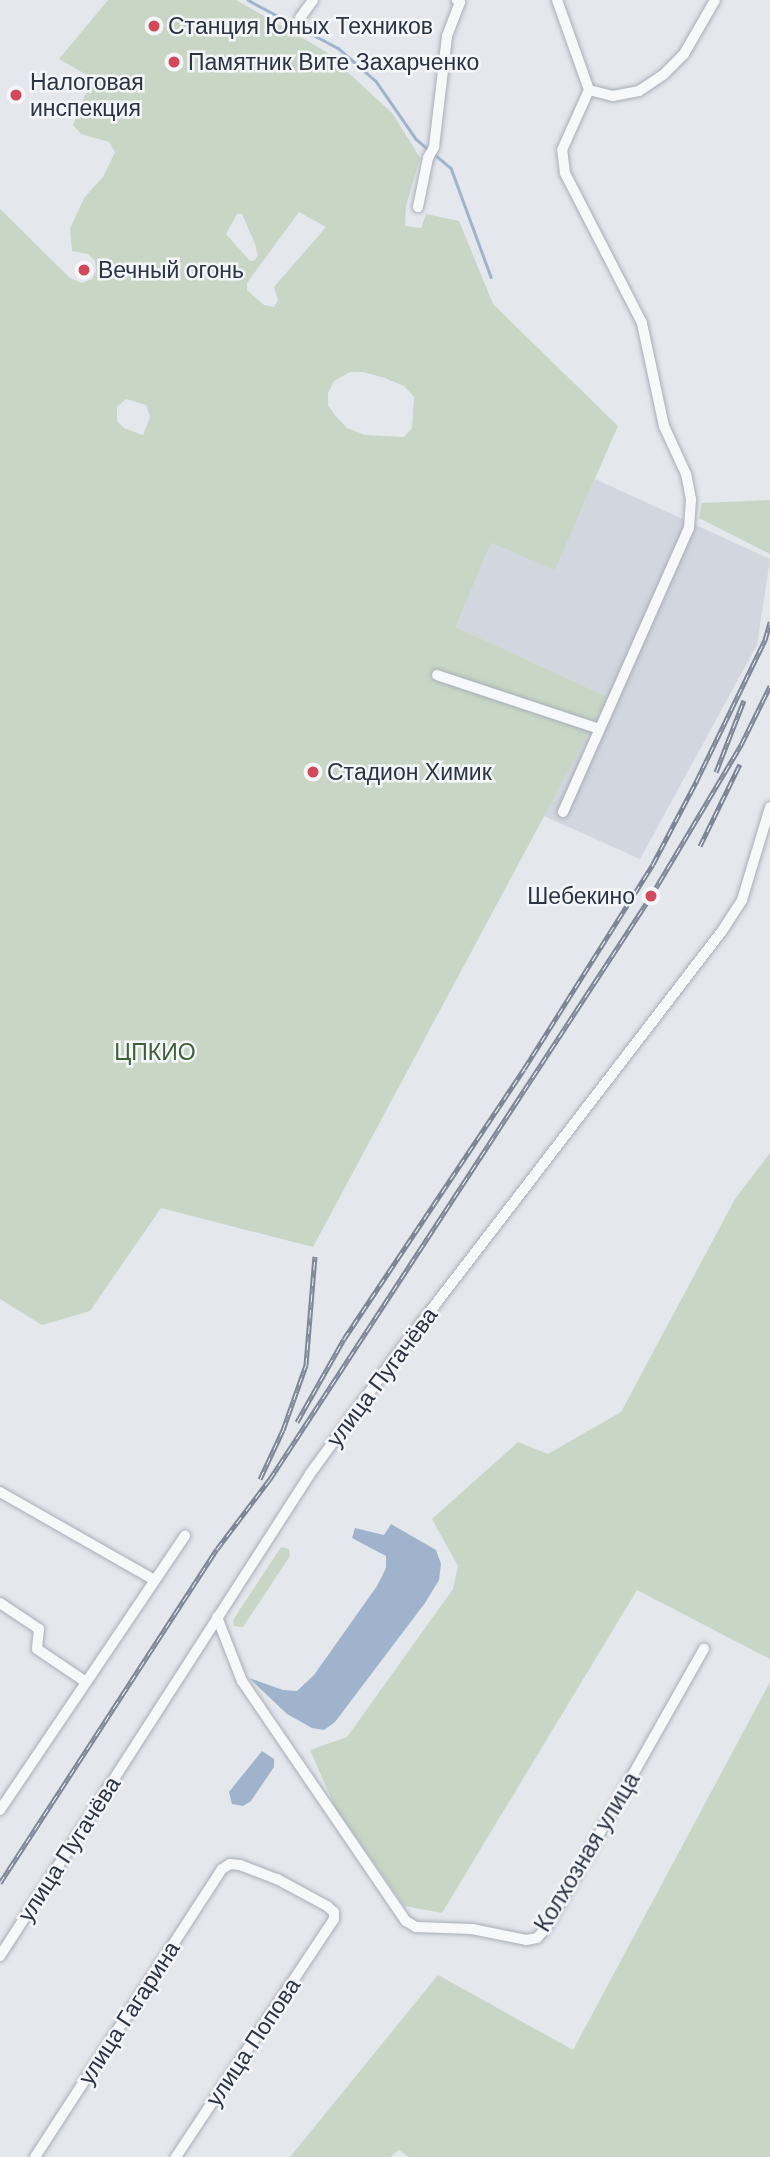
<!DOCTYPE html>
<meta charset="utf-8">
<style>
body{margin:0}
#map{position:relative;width:770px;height:2157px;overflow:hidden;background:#e4e7ec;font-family:Arial,sans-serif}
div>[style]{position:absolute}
.built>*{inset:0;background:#d2d6de}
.green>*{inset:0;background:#c9d6c5}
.water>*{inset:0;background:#9fb4cc}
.stream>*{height:2.5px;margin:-1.25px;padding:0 1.25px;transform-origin:1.25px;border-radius:1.25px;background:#9fb4cc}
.roads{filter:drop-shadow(0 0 2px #a9aeb7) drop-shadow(0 0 2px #a9aeb7)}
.minor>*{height:10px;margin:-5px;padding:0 5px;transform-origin:5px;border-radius:5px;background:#f7f8fa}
.rail>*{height:5px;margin-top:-2.5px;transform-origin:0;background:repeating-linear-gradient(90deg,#f4f6f9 0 8px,#7d8696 0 16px);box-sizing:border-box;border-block:2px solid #7d8696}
.dots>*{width:19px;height:19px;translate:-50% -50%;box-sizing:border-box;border:4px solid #f4f6f9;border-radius:50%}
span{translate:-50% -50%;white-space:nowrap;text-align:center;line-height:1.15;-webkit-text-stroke:5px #f4f6f9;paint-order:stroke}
.poi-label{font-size:23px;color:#2b3445}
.left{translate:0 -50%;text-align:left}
.right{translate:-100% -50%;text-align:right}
.park-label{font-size:23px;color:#3f6138}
.street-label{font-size:23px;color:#2b3445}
</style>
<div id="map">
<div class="built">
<div style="clip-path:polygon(595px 479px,770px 559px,757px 645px,640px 859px,544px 816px,608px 697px,456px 627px,491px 543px,555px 569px)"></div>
</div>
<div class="green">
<div style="clip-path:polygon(evenodd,108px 0,236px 0,325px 51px,393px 114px,420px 158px,406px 206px,405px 226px,421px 228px,426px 214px,459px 221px,493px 304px,618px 426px,555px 570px,491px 543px,456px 627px,608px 697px,313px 1247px,161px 1208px,90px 1311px,42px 1325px,0 1299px,0 209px,70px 278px,82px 283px,92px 279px,96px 271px,95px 261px,88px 254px,72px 251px,70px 229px,84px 198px,103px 177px,115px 152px,109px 142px,81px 134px,73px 125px,92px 78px,59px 59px,108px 0,299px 212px,326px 227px,274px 287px,278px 300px,274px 307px,264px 305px,247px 290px,247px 283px,299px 212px,108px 0,237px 214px,242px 214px,255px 244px,258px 256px,255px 260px,250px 261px,226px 234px,237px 214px,108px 0,350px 372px,363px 372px,385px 378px,404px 386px,414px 397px,412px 428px,404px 437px,365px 435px,347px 428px,334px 414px,328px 405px,328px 393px,334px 381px,350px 372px,108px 0,126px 399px,146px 405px,150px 417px,143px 435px,124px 428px,117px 421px,117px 407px,126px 399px)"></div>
<div style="clip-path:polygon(770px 500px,770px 554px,699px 518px,702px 503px)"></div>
<div style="clip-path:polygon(770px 1153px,770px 1659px,637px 1590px,442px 1913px,404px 1906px,335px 1807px,310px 1750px,347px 1737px,453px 1589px,458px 1566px,432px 1519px,518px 1442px,548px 1454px,621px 1412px,735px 1199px)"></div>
<div style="clip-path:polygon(281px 1547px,289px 1549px,290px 1556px,243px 1627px,234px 1626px,233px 1620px)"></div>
<div style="clip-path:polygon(770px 1682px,770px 2157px,409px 2157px,399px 2150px,390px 2157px,290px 2157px,438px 1975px,573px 2050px)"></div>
</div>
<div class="water">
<div style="clip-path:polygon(391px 1524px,436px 1550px,441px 1564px,439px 1580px,425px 1603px,335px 1722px,324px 1730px,312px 1728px,287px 1714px,249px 1678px,283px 1690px,297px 1691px,314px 1675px,377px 1586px,386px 1568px,386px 1556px,352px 1538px,355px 1528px,384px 1535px)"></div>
<div style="clip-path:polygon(262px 1751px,274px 1759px,274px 1767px,251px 1801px,243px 1806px,232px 1804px,229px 1792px)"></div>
</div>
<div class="stream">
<div style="left:248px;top:0;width:102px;rotate:28.1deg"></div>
<div style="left:338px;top:48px;width:50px;rotate:41deg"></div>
<div style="left:376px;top:81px;width:70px;rotate:55.4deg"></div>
<div style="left:416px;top:139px;width:16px;rotate:40deg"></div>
<div style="left:433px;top:153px;width:23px;rotate:40deg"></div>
<div style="left:451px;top:168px;width:116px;rotate:69.8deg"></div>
</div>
<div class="roads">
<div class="minor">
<div style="left:557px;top:0;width:96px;rotate:70.4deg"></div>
<div style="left:300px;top:18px;width:22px;rotate:-54deg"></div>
<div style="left:418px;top:207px;width:50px;rotate:-78.5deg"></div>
<div style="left:428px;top:158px;width:13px;rotate:-61deg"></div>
<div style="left:434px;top:147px;width:112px;rotate:-83.3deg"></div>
<div style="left:447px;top:36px;width:36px;rotate:-69deg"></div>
<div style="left:460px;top:2px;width:4px;rotate:-146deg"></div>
<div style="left:437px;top:675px;width:171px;rotate:18.4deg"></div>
<div style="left:563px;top:812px;width:311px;rotate:-66.1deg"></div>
<div style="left:689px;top:528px;width:29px;rotate:-86deg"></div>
<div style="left:691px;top:499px;width:25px;rotate:-101deg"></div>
<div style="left:686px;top:474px;width:53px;rotate:-114.6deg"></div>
<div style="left:664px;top:426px;width:105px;rotate:-102.1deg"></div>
<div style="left:642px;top:323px;width:169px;rotate:-117.2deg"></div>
<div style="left:565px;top:173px;width:23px;rotate:-97deg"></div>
<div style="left:562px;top:150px;width:66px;rotate:-65.8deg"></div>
<div style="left:589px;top:90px;width:25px;rotate:14deg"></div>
<div style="left:613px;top:96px;width:26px;rotate:-11deg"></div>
<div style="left:639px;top:91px;width:29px;rotate:-34deg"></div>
<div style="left:663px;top:75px;width:30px;rotate:-45deg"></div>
<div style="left:684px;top:54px;width:62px;rotate:-60.1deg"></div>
<div style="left:0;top:1492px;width:177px;rotate:29.7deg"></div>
<div style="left:0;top:1603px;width:47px;rotate:33.7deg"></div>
<div style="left:39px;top:1629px;width:20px;rotate:96deg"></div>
<div style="left:37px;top:1649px;width:59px;rotate:34deg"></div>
<div style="left:217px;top:1617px;width:69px;rotate:68.7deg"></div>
<div style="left:242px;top:1681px;width:291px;rotate:55.7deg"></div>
<div style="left:406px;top:1921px;width:12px;rotate:31deg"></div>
<div style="left:416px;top:1927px;width:56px;rotate:2deg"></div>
<div style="left:472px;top:1929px;width:55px;rotate:11.5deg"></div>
<div style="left:526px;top:1940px;width:11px;rotate:-10deg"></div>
<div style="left:537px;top:1938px;width:13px;rotate:-48deg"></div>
<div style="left:546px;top:1928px;width:321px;rotate:-60.5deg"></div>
<div style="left:0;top:1810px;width:331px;rotate:-56deg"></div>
<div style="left:0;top:1956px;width:573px;rotate:-57.25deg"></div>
<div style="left:310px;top:1474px;width:145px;rotate:-54deg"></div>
<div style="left:395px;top:1357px;width:537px;rotate:-52.49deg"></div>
<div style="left:722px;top:931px;width:37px;rotate:-57deg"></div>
<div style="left:742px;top:900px;width:97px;rotate:-73.2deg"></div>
<div style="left:35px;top:2157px;width:343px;rotate:-57deg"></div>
<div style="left:222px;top:1869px;width:9px;rotate:-32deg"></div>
<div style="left:230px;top:1864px;width:10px;rotate:6deg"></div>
<div style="left:240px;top:1865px;width:40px;rotate:21deg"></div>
<div style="left:277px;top:1879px;width:57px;rotate:28.4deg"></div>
<div style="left:327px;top:1906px;width:9px;rotate:41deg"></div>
<div style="left:334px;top:1912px;width:7px;rotate:90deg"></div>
<div style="left:334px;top:1919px;width:286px;rotate:123.6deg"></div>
</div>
</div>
<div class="rail">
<div style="left:716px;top:772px;width:77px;rotate:-68.7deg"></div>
<div style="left:700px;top:846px;width:91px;rotate:-64deg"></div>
<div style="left:297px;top:1422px;width:95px;rotate:-60.5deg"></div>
<div style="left:344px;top:1339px;width:324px;rotate:-56.3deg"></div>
<div style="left:524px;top:1069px;width:242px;rotate:-57.8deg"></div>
<div style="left:653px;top:864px;width:93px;rotate:-62.3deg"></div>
<div style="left:696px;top:782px;width:158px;rotate:-64.1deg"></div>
<div style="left:765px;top:640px;width:19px;rotate:-74deg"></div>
<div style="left:260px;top:1479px;width:54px;rotate:-64.9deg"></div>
<div style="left:283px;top:1430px;width:69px;rotate:-70.5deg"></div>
<div style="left:306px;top:1365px;width:109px;rotate:-85.3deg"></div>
<div style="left:0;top:1883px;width:398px;rotate:-57deg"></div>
<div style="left:217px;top:1549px;width:88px;rotate:-52.9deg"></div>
<div style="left:270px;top:1479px;width:696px;rotate:-56.83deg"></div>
<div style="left:651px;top:896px;width:176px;rotate:-59.2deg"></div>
<div style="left:741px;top:745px;width:66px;rotate:-63.8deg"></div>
</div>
<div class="dots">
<div style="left:154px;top:26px;background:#d1495b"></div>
<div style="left:174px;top:62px;background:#d1495b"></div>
<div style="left:16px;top:95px;background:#d1495b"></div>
<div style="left:84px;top:270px;background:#d1495b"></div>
<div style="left:313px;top:772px;background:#d1495b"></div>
<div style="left:651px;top:896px;background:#d1495b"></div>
</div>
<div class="poi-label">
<span class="left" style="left:168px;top:26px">Станция Юных Техников</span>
<span class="left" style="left:188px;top:62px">Памятник Вите Захарченко</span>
<span class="left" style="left:30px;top:95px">Налоговая<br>инспекция</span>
<span class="left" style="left:98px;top:270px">Вечный огонь</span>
<span class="left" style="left:327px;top:772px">Стадион Химик</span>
<span class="right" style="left:635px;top:896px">Шебекино</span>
</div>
<div class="park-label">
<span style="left:155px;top:1052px">ЦПКИО</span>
</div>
<div class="street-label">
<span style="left:382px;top:1377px;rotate:-53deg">улица Пугачёва</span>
<span style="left:69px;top:1849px;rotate:-57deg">улица Пугачёва</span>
<span style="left:587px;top:1852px;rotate:-59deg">Колхозная улица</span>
<span style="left:129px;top:2013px;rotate:-57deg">улица Гагарина</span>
<span style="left:253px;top:2042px;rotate:-56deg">улица Попова</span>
</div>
</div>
